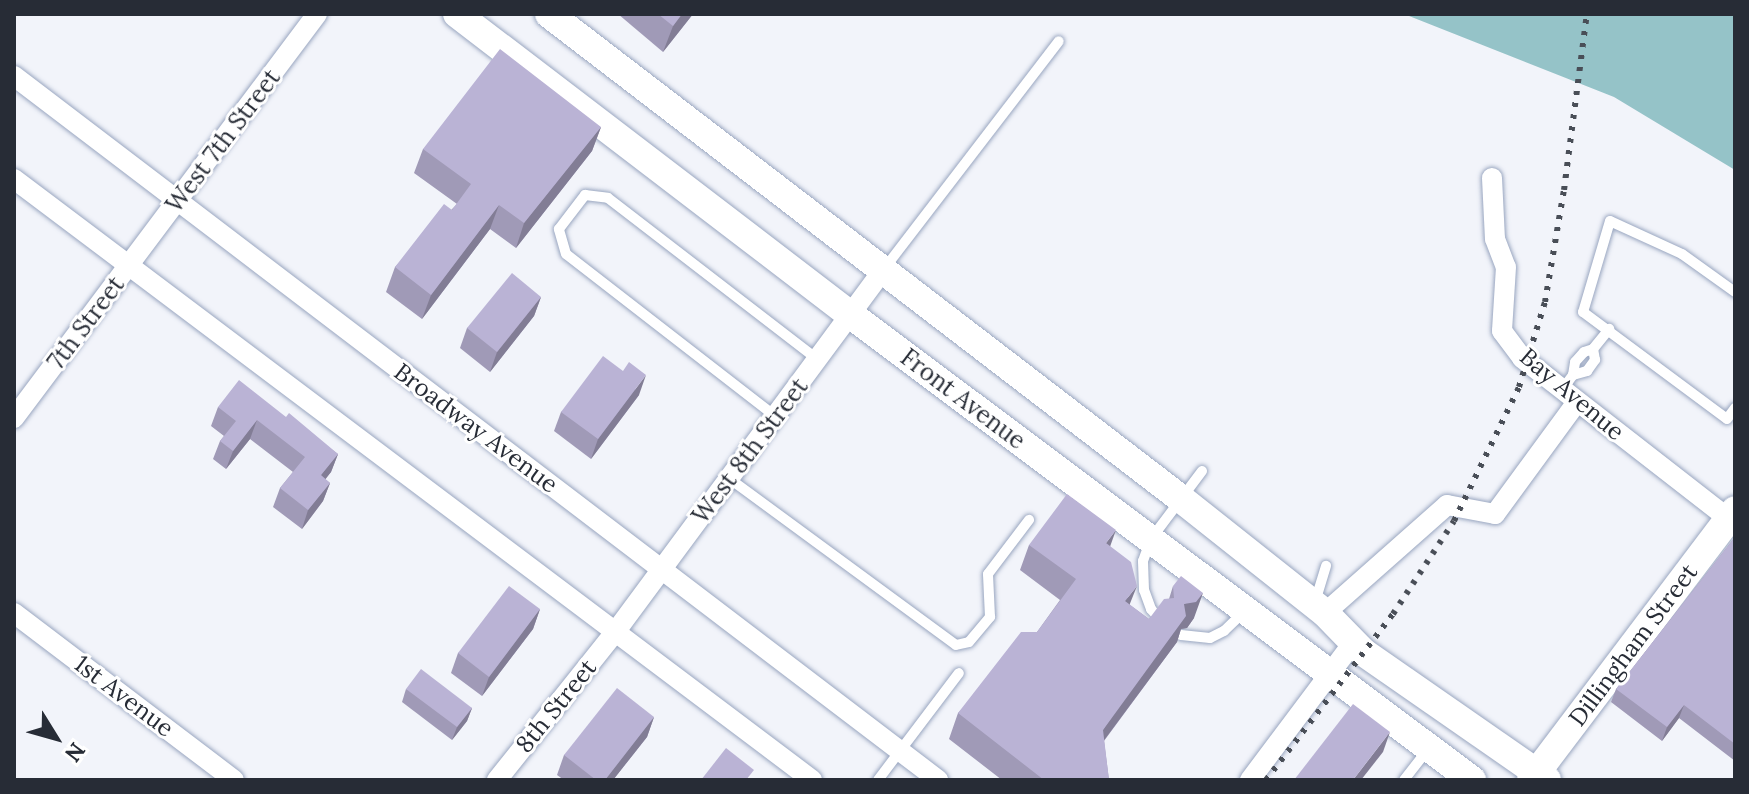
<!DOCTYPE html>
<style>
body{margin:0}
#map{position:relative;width:1749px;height:794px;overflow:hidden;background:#f2f4fa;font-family:Lora,serif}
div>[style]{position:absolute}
.water>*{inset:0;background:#95c3c8}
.roads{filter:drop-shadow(0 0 2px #99a6c0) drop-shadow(0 0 2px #99a6c0)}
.lane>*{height:10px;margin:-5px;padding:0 5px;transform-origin:5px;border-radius:5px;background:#fff}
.street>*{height:20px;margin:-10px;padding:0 10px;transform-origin:10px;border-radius:10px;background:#fff}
.secondary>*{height:28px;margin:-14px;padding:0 14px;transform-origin:14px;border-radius:14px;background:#fff}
.rail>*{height:6px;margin-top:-3px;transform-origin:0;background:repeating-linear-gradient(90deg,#494e57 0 4px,transparent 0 12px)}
.wall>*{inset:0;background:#a09ab7}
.shaded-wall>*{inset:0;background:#827d95}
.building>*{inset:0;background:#bab3d5}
span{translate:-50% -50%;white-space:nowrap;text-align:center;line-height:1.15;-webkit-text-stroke:6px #fff;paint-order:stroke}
.street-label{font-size:24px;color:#272c36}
.frame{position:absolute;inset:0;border:16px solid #272c36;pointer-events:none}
.north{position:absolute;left:16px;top:698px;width:80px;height:80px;-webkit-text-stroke:6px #fff;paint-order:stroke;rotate:127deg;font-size:22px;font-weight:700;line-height:32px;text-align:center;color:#272c36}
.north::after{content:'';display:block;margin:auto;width:28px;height:36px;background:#272c36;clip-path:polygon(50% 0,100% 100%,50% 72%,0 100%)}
</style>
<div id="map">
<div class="water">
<div style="clip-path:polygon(1404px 14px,1735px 14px,1735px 170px,1614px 97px)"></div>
</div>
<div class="roads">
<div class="lane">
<div style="left:884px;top:269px;width:287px;rotate:-52.5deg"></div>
<div style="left:1735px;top:292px;width:65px;rotate:-144.4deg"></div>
<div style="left:1682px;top:254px;width:79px;rotate:-155.4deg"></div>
<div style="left:1610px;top:221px;width:95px;rotate:106.5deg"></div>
<div style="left:1583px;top:312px;width:179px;rotate:36.6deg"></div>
<div style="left:1727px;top:419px;width:14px;rotate:-54deg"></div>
<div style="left:1573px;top:375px;width:15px;rotate:-16deg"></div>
<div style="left:1587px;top:371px;width:14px;rotate:-54deg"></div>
<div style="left:1595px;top:360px;width:11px;rotate:-100deg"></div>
<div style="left:1562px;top:390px;width:19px;rotate:-54deg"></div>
<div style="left:1573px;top:375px;width:13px;rotate:-81deg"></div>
<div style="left:1575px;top:362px;width:13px;rotate:-48deg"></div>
<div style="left:1584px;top:352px;width:9px;rotate:-18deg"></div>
<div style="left:1593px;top:349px;width:26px;rotate:-51deg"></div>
<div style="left:775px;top:416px;width:264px;rotate:-142.2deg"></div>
<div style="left:566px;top:254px;width:26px;rotate:-106deg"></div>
<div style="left:559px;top:229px;width:43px;rotate:-52.6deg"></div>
<div style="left:585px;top:195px;width:23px;rotate:7deg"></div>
<div style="left:608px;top:198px;width:265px;rotate:37.6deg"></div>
<div style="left:730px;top:479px;width:280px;rotate:36.3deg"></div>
<div style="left:956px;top:645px;width:13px;rotate:-13deg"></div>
<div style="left:969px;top:642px;width:33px;rotate:-50deg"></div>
<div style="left:990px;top:617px;width:43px;rotate:-92.7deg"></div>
<div style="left:988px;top:574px;width:68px;rotate:-52.8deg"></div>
<div style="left:1315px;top:602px;width:38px;rotate:-73deg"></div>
<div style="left:1159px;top:618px;width:12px;rotate:-132deg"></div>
<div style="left:1151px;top:609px;width:20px;rotate:-110deg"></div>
<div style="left:1144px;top:590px;width:29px;rotate:-92deg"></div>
<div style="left:1143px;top:561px;width:23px;rotate:-70deg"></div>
<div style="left:1151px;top:539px;width:85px;rotate:-53.1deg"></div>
<div style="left:1181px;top:635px;width:29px;rotate:6deg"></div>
<div style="left:1210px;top:638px;width:16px;rotate:-27deg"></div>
<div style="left:1224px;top:631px;width:28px;rotate:-44deg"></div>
<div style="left:878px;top:780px;width:134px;rotate:-52.9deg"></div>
<div style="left:1404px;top:780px;width:39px;rotate:-52deg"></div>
</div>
<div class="street">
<div style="left:14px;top:76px;width:1162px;rotate:37.3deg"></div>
<div style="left:1492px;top:178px;width:61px;rotate:87.2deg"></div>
<div style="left:1495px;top:239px;width:30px;rotate:69deg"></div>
<div style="left:1506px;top:267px;width:64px;rotate:93.6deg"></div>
<div style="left:1502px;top:331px;width:34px;rotate:53deg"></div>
<div style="left:1522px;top:358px;width:262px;rotate:37.9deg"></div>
<div style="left:14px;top:179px;width:999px;rotate:36.98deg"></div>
<div style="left:14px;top:418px;width:505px;rotate:-53.13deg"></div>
<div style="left:14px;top:613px;width:276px;rotate:37.2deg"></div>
<div style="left:1325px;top:613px;width:163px;rotate:-41.5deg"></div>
<div style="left:1447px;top:505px;width:49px;rotate:10.6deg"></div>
<div style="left:1495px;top:514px;width:139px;rotate:-53.8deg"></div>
<div style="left:497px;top:780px;width:191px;rotate:-51.4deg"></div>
<div style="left:616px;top:631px;width:449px;rotate:-53.5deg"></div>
<div style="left:1250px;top:780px;width:171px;rotate:-53.1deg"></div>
</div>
<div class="secondary">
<div style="left:457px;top:14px;width:496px;rotate:37.4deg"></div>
<div style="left:851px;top:315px;width:776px;rotate:36.83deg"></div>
<div style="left:549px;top:14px;width:795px;rotate:37.49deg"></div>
<div style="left:1180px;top:498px;width:185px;rotate:38.4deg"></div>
<div style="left:1325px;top:613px;width:54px;rotate:45.7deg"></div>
<div style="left:1363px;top:652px;width:224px;rotate:34.8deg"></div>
<div style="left:1531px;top:780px;width:338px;rotate:-52.9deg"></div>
</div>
</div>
<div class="rail">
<div style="left:1266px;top:780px;width:209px;rotate:-52.6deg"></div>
<div style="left:1393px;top:614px;width:111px;rotate:-56.7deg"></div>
<div style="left:1454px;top:521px;width:149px;rotate:-64.1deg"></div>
<div style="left:1519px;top:387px;width:89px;rotate:-73deg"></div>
<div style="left:1545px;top:302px;width:114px;rotate:-80.4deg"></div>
<div style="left:1564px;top:190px;width:177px;rotate:-82.6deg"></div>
</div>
<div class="wall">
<div style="clip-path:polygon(618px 14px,693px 14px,663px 52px)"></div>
<div style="clip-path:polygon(601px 127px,592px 151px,516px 248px,490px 229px,422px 319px,386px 292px,395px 267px,457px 204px,414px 173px,423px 149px)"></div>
<div style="clip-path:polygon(541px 297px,534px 316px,490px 372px,460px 348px,467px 328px)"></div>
<div style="clip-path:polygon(623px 371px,639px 395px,591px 459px,554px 431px,561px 412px)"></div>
<div style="clip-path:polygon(218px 407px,286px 417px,338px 454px,331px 472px,325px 479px,330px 483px,323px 501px,302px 529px,273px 507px,280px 488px,293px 472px,250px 439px,226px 469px,213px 459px,220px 441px,224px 436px,211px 426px)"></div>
<div style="clip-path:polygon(1735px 537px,1735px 761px,1679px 718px,1662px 741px,1611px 702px,1616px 689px)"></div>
<div style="clip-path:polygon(1029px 545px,1110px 546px,1130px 605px,1149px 619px,1169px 599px,1173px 586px,1194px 618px,1187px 628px,1181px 629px,1177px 642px,1104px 741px,1109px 780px,1002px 780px,949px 739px,958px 713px,1037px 632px,1060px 600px,1020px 570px)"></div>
<div style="clip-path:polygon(540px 609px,533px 629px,482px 696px,451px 673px,458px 653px)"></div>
<div style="clip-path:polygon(406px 689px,472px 708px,467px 721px,452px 740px,402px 702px)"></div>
<div style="clip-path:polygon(654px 717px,647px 737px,613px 780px,564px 780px,557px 775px,564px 755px)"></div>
</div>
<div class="shaded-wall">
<div style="clip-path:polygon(682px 14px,693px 14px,663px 52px,673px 26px)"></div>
<div style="clip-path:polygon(601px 127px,592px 151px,516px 248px,524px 223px)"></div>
<div style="clip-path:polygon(499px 205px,490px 229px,422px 319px,431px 295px)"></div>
<div style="clip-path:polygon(541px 297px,534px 316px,490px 372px,497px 352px)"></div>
<div style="clip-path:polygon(646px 375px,639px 395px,591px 459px,598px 439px)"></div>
<div style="clip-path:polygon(257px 420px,250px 439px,226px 469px,233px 451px)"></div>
<div style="clip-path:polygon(338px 454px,331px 472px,314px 494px,321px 475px)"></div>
<div style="clip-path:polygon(330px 483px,323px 501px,302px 529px,308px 510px)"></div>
<div style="clip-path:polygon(1116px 530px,1107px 555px,1106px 543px)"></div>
<div style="clip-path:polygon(1137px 586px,1127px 611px,1125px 601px)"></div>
<div style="clip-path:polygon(1203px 593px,1194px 618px,1187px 628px,1181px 629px,1177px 642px,1093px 755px,1103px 730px,1184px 604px)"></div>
<div style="clip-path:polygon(540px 609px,533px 629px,482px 696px,489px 677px)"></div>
<div style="clip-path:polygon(1684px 705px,1679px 718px,1662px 741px,1667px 727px)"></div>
<div style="clip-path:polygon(472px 708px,467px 721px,452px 740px,457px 727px)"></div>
<div style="clip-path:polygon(654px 717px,647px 737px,613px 780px,605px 780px)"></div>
<div style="clip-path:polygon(1390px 732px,1383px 752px,1361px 780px,1353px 780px)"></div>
</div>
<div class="building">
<div style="clip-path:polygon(658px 14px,682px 14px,673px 26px)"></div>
<div style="clip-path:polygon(500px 49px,601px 127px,524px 223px,499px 205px,431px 295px,395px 267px,444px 204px,452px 210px,471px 184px,423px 149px)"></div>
<div style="clip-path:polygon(512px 273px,541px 297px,497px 352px,467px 328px)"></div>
<div style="clip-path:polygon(603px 356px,623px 371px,629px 362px,646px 375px,598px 439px,561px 412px)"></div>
<div style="clip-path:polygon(239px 380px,286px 417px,289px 413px,338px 454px,321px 475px,330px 483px,308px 510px,280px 488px,305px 457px,257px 420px,233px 451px,220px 441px,236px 421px,218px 407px)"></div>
<div style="clip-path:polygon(1067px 494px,1116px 530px,1106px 543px,1131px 562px,1137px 586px,1125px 601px,1149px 619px,1164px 599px,1174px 598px,1173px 586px,1181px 576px,1203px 593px,1196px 602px,1184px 604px,1186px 616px,1103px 730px,1109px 780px,1044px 780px,958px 713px,1021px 632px,1037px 632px,1076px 579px,1029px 545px)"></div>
<div style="clip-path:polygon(1735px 537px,1735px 744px,1684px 705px,1667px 727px,1616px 689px)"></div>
<div style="clip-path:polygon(509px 586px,540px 609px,489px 677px,458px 653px)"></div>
<div style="clip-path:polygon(421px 669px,472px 708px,457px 727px,406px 689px)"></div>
<div style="clip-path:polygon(617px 688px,654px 717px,605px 780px,596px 780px,564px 755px)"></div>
<div style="clip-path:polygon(1353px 704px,1390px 732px,1353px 780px,1294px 780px)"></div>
<div style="clip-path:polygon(726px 748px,754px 770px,746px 780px,701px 780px)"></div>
</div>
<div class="street-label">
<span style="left:223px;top:141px;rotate:-53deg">West 7th Street</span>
<span style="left:86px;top:323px;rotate:-53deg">7th Street</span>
<span style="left:1572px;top:394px;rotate:40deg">Bay Avenue</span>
<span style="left:963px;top:399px;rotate:37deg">Front Avenue</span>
<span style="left:476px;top:428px;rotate:37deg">Broadway Avenue</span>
<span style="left:750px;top:451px;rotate:-53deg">West 8th Street</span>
<span style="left:1633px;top:645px;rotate:-53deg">Dillingham Street</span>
<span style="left:124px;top:696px;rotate:37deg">1st Avenue</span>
<span style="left:556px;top:706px;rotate:-51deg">8th Street</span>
</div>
<div class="frame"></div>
<div class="north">N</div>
</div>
